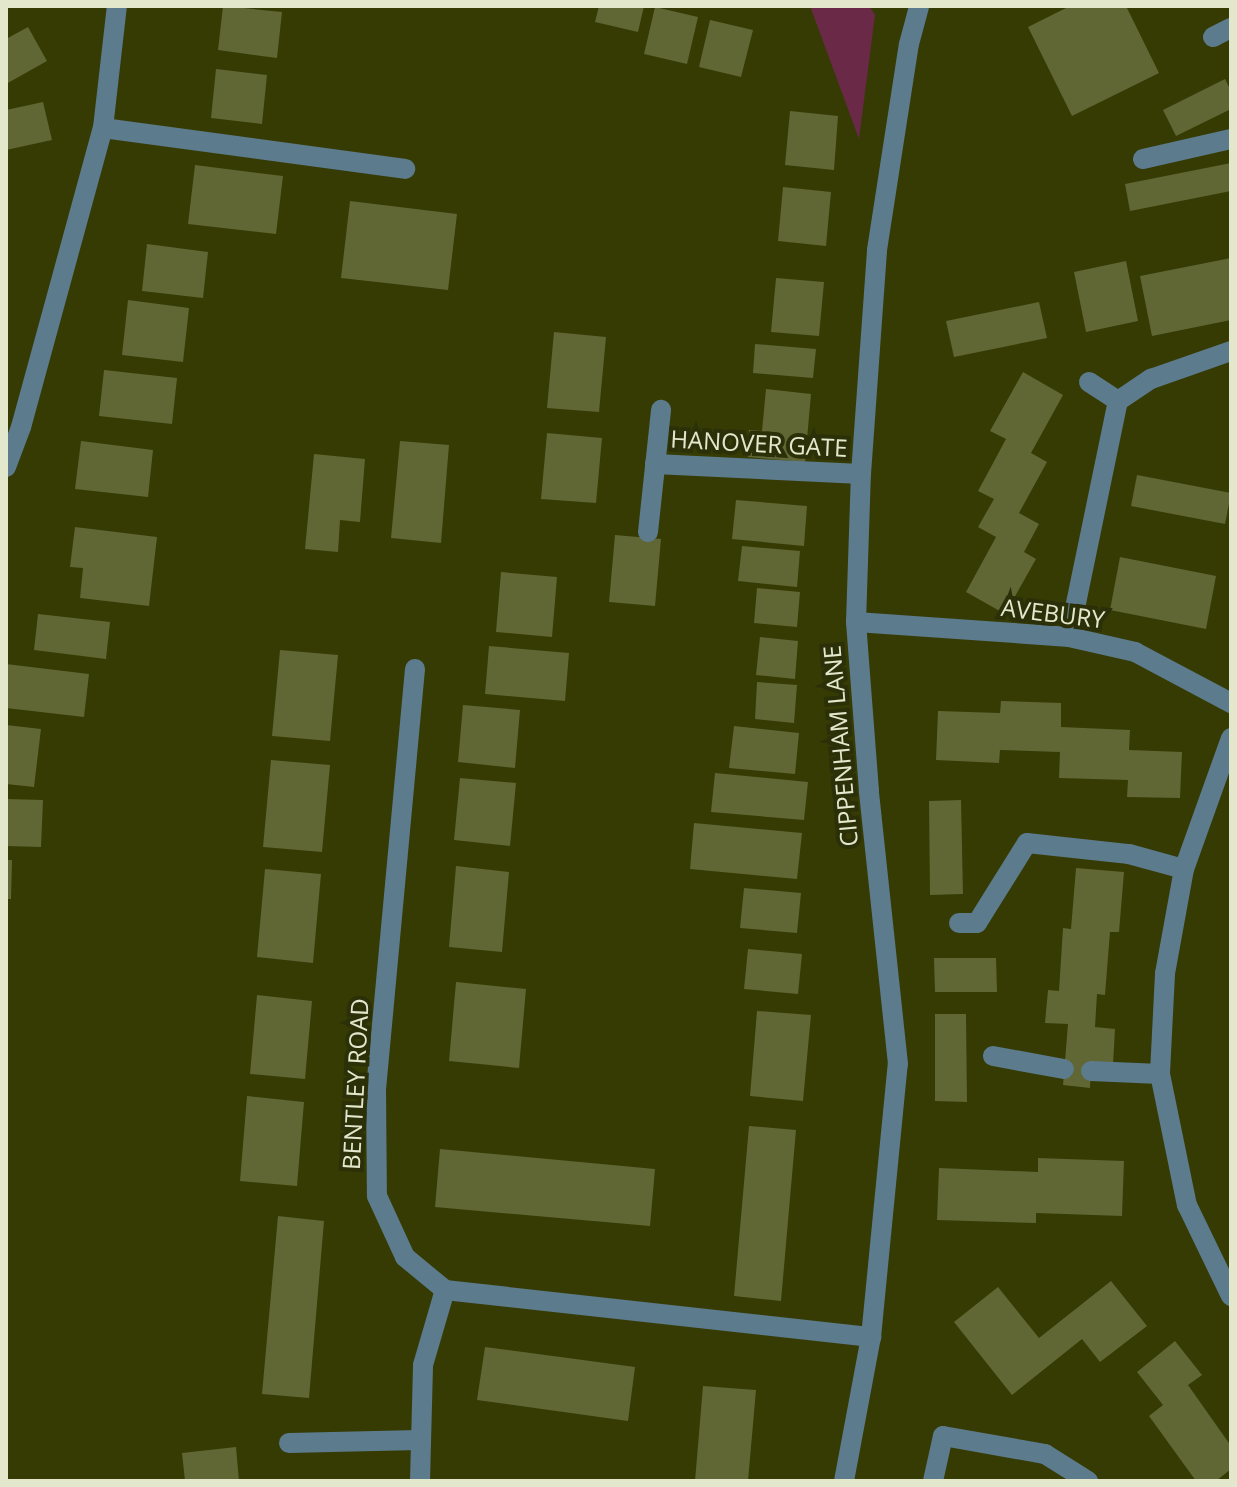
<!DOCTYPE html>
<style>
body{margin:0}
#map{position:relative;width:1237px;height:1487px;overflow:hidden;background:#363b04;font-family:"Open Sans",sans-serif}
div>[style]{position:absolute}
.green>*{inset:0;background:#6a2946}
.building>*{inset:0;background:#606634}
.minor>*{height:20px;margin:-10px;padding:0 10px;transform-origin:10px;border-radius:10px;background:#5c7b8d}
span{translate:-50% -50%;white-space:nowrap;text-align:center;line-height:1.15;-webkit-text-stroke:8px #2c3009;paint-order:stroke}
.street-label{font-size:24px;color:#e3e8cd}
.frame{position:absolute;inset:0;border:8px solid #e3e8cd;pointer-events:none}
</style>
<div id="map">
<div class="green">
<div style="clip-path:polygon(810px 6px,869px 6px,875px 15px,859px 139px)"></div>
</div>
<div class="building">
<div style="clip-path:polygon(223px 6px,282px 12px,277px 58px,218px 50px)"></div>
<div style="clip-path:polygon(599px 6px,644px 6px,638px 32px,595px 22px)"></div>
<div style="clip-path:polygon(1070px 6px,1126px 6px,1159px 73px,1072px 116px,1028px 27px)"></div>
<div style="clip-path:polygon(655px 7px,698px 17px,687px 64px,644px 54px)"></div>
<div style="clip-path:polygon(710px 20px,753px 30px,741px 77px,699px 67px)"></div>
<div style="clip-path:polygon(28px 27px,47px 61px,6px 84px,6px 39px)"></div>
<div style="clip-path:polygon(216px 69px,267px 75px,262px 124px,211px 118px)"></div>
<div style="clip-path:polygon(1225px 79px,1231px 91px,1231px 109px,1176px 136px,1163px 110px)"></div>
<div style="clip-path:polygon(43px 102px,52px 140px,6px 150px,6px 110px)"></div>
<div style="clip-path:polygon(790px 111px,838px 116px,834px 170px,785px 165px)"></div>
<div style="clip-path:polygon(1231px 163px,1231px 191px,1130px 211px,1125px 184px)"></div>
<div style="clip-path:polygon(195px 165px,283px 176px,276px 234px,188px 224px)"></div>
<div style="clip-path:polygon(783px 187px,831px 192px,826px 246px,778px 241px)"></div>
<div style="clip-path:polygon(350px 201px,457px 214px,448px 290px,341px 278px)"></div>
<div style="clip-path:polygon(147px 244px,208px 252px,203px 298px,142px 291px)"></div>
<div style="clip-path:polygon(1231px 258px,1231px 320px,1152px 336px,1140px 276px)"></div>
<div style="clip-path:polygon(1126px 261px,1138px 321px,1086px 332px,1074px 272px)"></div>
<div style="clip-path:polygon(776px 278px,824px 282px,819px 336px,771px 332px)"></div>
<div style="clip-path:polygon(128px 300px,189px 308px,183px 362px,122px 355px)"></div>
<div style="clip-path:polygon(1039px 302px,1047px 338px,954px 357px,946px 321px)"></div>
<div style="clip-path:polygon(554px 332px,606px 337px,599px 412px,547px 408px)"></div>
<div style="clip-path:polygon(755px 344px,816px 349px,813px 378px,753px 373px)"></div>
<div style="clip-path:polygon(104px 370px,177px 378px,172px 424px,99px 416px)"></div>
<div style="clip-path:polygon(1023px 372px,1063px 395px,1031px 453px,1047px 462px,1019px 513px,1039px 524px,1024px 552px,1036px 559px,1005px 614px,966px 592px,996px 537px,978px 527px,994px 499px,978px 491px,1006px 439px,990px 431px)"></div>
<div style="clip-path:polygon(766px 389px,811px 394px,805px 462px,748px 457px,749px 430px,762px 431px)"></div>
<div style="clip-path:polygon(547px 433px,602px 438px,596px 503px,541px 499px)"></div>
<div style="clip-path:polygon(81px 441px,153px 450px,148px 497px,75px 489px)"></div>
<div style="clip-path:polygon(400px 441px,449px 445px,441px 543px,391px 538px)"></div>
<div style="clip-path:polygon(314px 454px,365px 459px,360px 522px,340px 520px,338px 552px,305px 549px)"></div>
<div style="clip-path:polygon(1137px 475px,1231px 493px,1225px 524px,1131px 506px)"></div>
<div style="clip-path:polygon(736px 500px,807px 506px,804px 546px,732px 539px)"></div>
<div style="clip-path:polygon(75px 527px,157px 537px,149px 606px,80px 598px,83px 568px,70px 567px)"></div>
<div style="clip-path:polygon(615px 535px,661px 539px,655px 606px,609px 602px)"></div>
<div style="clip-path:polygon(742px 546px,800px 551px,797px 587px,738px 581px)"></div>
<div style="clip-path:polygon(1120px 557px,1216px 576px,1206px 629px,1110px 610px)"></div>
<div style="clip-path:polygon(501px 572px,557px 577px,552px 637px,496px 632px)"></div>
<div style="clip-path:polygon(757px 588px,800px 592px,797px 627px,754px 623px)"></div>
<div style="clip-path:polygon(38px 614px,110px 622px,106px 659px,34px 650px)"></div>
<div style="clip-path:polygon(760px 637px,798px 641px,795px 679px,756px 675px)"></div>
<div style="clip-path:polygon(489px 646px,569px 653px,565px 701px,485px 694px)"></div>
<div style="clip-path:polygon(280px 650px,338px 655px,330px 741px,272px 736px)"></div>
<div style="clip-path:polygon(6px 664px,89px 674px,84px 717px,6px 708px)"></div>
<div style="clip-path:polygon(757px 682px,797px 685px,794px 723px,755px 719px)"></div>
<div style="clip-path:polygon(1001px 701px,1061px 703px,1061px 727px,1130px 730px,1129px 750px,1182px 752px,1180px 798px,1127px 797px,1128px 780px,1059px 778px,1060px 752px,1000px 750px,999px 763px,936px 760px,938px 711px,1000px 713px)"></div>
<div style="clip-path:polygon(463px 705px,520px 710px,515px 768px,458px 762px)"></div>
<div style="clip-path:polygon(6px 725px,41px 729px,34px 787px,6px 784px)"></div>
<div style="clip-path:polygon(734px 726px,799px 733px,795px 774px,729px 768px)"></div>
<div style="clip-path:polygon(271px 760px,330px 765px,322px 852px,263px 847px)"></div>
<div style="clip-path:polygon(715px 773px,808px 782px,804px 820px,711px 812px)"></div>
<div style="clip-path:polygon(460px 778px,516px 783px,510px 846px,454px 840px)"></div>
<div style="clip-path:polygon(6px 799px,43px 800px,41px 847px,6px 846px)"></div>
<div style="clip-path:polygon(961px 800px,963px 894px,930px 895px,929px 801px)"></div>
<div style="clip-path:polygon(694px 823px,802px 833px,797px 879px,690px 869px)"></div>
<div style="clip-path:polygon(6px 860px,12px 860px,11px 899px,6px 899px)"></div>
<div style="clip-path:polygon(456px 866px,509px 872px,502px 952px,449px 947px)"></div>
<div style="clip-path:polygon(1076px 868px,1124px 872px,1119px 932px,1110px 932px,1105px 995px,1097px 994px,1095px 1027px,1115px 1029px,1113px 1065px,1091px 1063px,1090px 1088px,1063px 1085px,1068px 1024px,1045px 1023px,1048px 990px,1059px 991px,1063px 928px,1071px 929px)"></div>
<div style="clip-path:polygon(265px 869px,321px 874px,313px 963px,257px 957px)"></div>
<div style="clip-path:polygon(744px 888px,801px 893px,797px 933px,740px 928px)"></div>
<div style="clip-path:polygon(748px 949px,802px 954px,798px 994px,744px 989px)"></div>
<div style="clip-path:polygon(934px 958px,996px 958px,997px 992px,935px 992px)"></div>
<div style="clip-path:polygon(456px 982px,526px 989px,519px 1068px,449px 1061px)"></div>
<div style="clip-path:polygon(257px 995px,312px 1001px,305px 1079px,250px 1074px)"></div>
<div style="clip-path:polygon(757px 1011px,811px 1015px,803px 1101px,750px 1096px)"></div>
<div style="clip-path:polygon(935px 1014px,966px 1014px,967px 1102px,935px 1101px)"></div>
<div style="clip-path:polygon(247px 1096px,304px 1102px,297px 1186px,240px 1181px)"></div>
<div style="clip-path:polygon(749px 1126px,796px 1130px,781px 1301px,734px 1296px)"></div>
<div style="clip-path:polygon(440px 1149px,655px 1169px,650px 1226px,435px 1207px)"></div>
<div style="clip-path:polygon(1038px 1158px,1124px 1161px,1122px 1216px,1036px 1213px,1036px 1223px,937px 1220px,939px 1168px,1038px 1172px)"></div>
<div style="clip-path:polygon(278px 1216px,324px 1221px,309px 1398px,262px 1394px)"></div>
<div style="clip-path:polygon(1111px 1281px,1147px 1326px,1100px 1362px,1082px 1339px,1012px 1395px,954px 1322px,998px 1287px,1039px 1338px)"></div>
<div style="clip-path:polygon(1175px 1341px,1202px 1375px,1188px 1385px,1231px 1446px,1231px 1469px,1216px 1481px,1196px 1481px,1149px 1416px,1163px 1405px,1137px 1372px)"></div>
<div style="clip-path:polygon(485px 1347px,635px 1367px,628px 1421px,477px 1400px)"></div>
<div style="clip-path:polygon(703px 1386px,756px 1390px,748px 1481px,695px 1481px)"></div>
<div style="clip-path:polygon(236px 1447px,239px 1481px,185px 1481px,182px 1453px)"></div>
</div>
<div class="minor">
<div style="left:1213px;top:37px;width:20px;rotate:-27deg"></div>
<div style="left:103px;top:128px;width:305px;rotate:7.7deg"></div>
<div style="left:1143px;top:159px;width:90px;rotate:-12.8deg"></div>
<div style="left:1089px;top:382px;width:35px;rotate:33deg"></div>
<div style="left:655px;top:464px;width:206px;rotate:2.8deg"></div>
<div style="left:6px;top:467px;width:43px;rotate:-69.4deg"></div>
<div style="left:21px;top:427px;width:310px;rotate:-74.7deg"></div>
<div style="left:103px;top:128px;width:123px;rotate:-83.5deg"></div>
<div style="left:648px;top:532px;width:123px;rotate:-83.9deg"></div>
<div style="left:856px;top:622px;width:214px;rotate:4deg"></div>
<div style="left:1069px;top:637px;width:68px;rotate:12.8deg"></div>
<div style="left:1135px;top:652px;width:109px;rotate:28deg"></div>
<div style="left:1069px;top:637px;width:241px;rotate:-78.3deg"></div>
<div style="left:1118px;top:401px;width:40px;rotate:-34deg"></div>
<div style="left:1151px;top:379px;width:85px;rotate:-19.3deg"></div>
<div style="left:415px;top:669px;width:422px;rotate:95.3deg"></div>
<div style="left:376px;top:1089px;width:107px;rotate:89.5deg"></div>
<div style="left:377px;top:1196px;width:67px;rotate:65.3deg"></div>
<div style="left:405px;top:1257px;width:52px;rotate:39.5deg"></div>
<div style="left:445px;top:1290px;width:429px;rotate:6.3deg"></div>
<div style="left:1231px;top:738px;width:139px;rotate:109.7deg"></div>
<div style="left:1184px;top:869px;width:107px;rotate:100.3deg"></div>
<div style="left:1165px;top:974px;width:100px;rotate:92.9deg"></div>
<div style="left:1160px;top:1074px;width:134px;rotate:78.4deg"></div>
<div style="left:1187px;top:1205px;width:101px;rotate:64.2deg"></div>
<div style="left:959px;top:923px;width:18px"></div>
<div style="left:977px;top:923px;width:94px;rotate:-58deg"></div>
<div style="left:1027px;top:843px;width:103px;rotate:6.2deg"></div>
<div style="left:1129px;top:854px;width:57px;rotate:15.3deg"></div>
<div style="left:993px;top:1056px;width:72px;rotate:10.4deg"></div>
<div style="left:1091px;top:1071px;width:69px;rotate:2.5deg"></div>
<div style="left:289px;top:1443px;width:129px;rotate:-1.3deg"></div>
<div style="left:420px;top:1481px;width:116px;rotate:-88.5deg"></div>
<div style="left:423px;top:1365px;width:78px;rotate:-73.7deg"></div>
<div style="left:844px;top:1481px;width:147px;rotate:-79.4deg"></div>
<div style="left:871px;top:1337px;width:274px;rotate:-84.4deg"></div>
<div style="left:898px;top:1064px;width:275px;rotate:-96.1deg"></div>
<div style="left:869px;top:791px;width:169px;rotate:-94.4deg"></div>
<div style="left:856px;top:622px;width:148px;rotate:-88.1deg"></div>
<div style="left:861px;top:474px;width:225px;rotate:-85.9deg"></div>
<div style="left:877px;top:250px;width:208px;rotate:-81.2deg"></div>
<div style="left:909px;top:44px;width:39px;rotate:-75deg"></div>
<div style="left:933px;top:1481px;width:46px;rotate:-77.5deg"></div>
<div style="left:943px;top:1436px;width:104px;rotate:10deg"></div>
<div style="left:1045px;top:1454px;width:51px;rotate:32.1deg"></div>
</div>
<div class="street-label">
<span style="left:759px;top:443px;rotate:3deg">HANOVER GATE</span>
<span style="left:1053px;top:613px;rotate:7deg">AVEBURY</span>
<span style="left:840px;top:746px;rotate:-95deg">CIPPENHAM LANE</span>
<span style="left:355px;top:1084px;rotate:-87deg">BENTLEY ROAD</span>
</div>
<div class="frame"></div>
</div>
